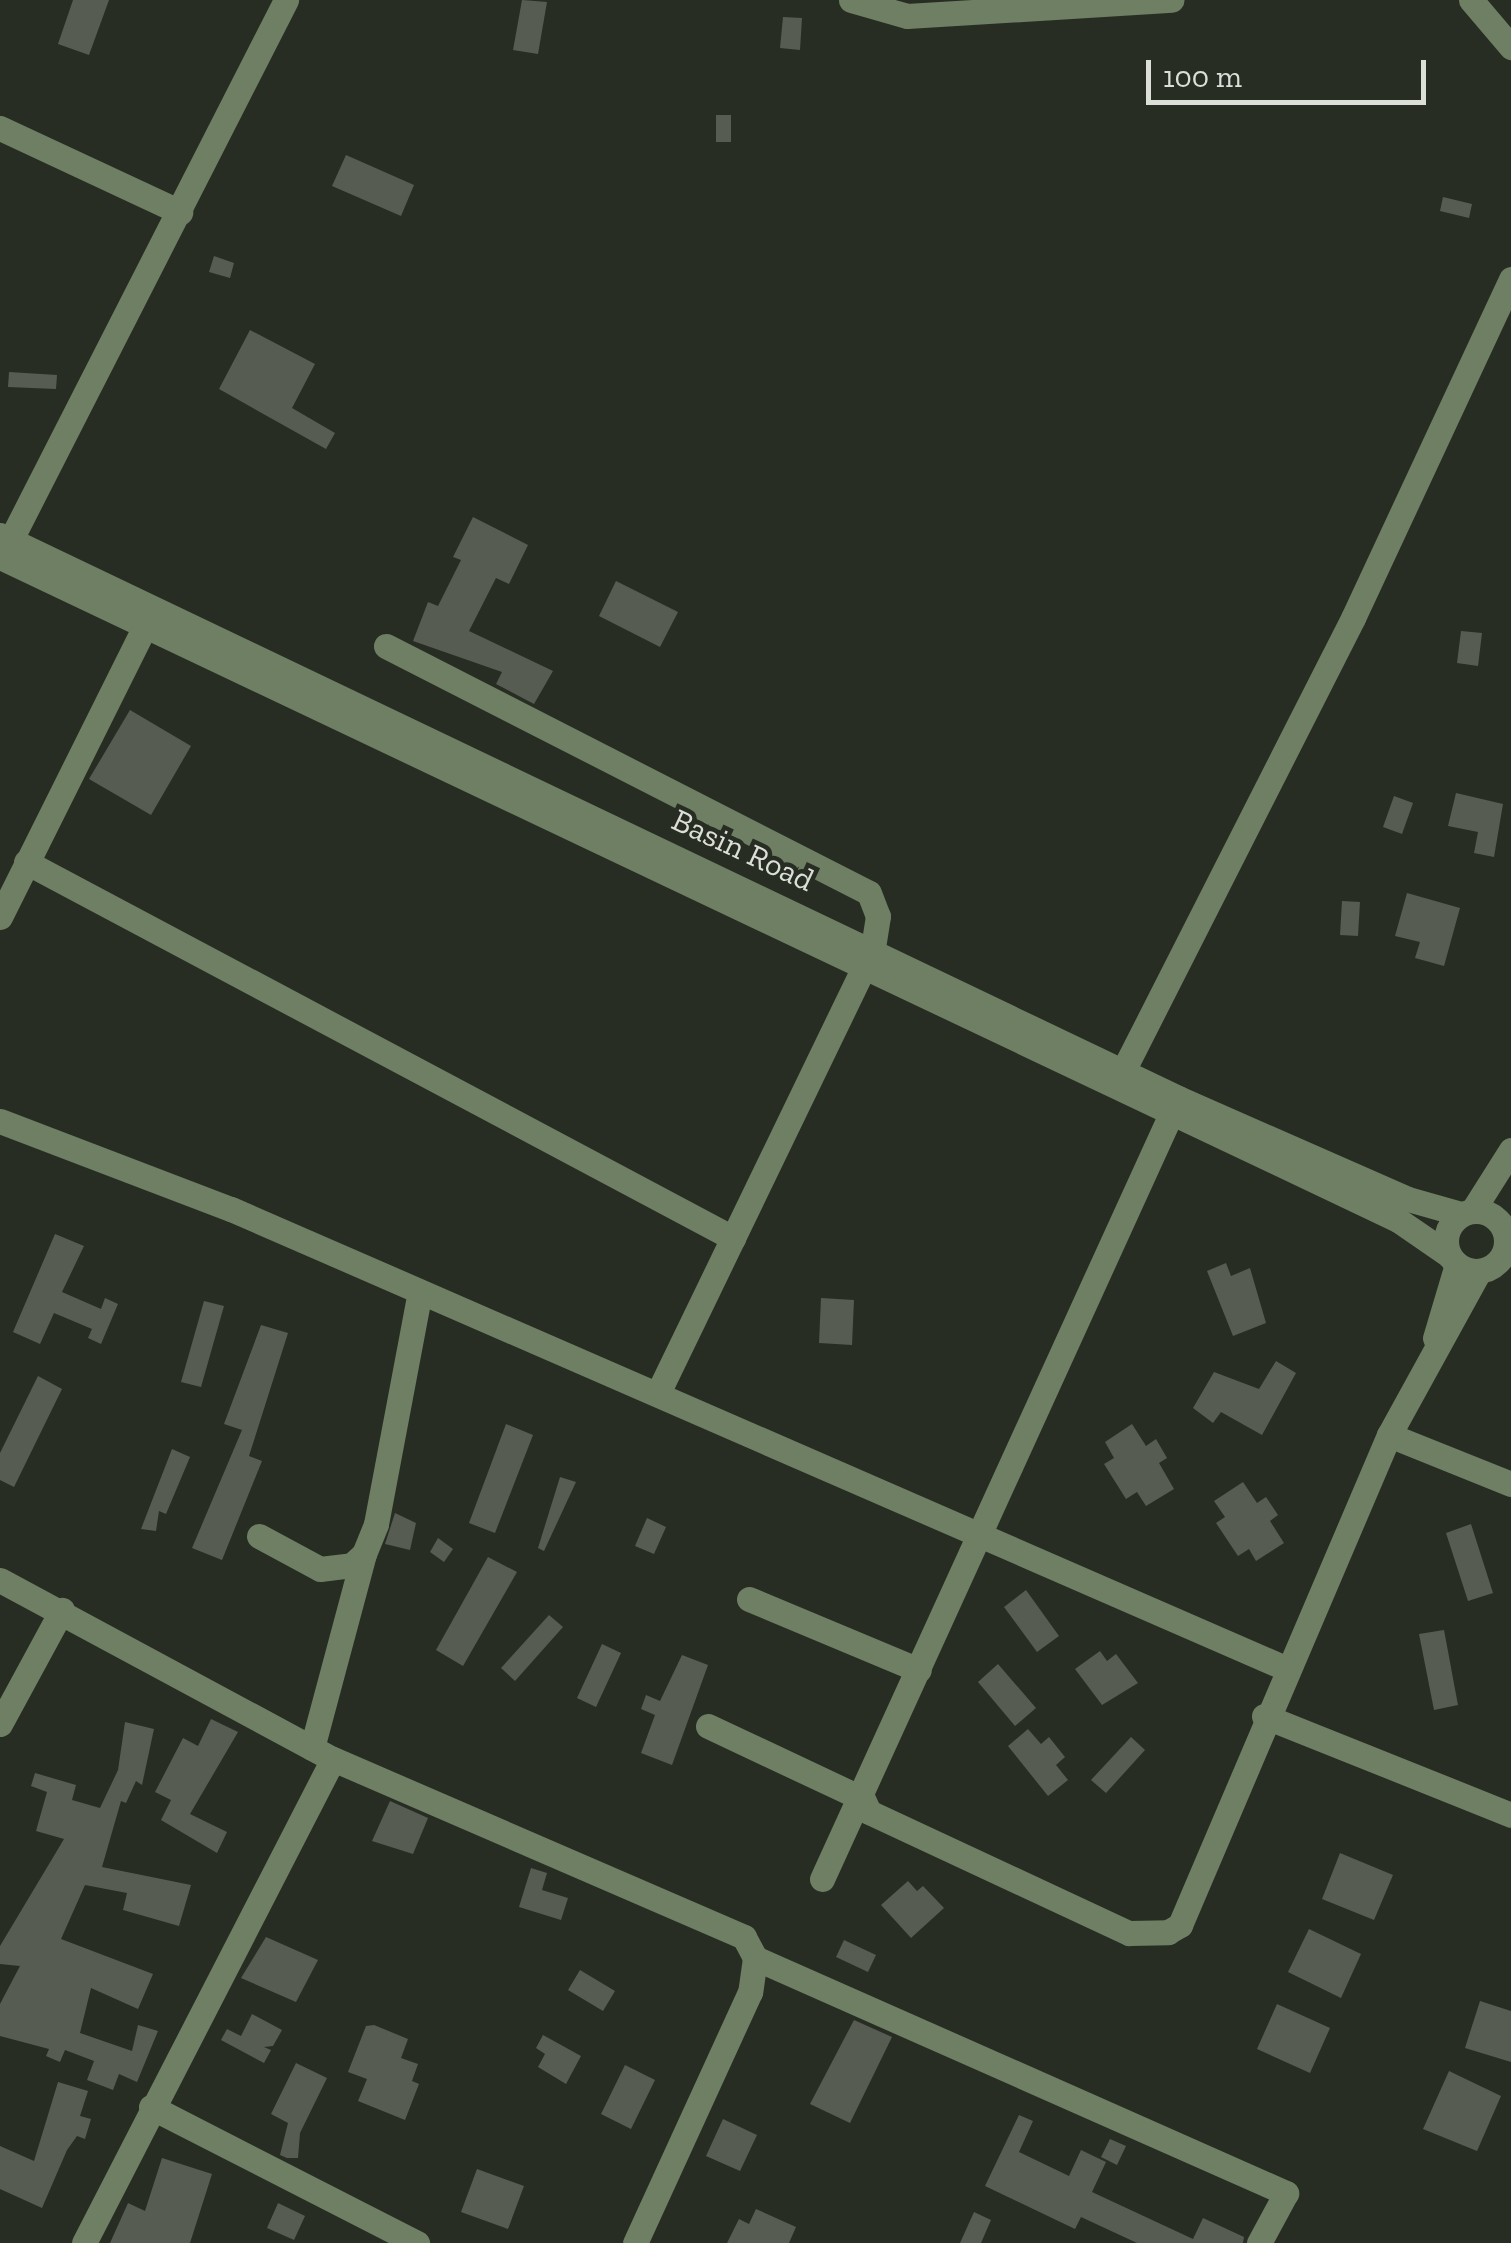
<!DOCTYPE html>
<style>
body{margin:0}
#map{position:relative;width:1511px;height:2243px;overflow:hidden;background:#282d24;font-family:"Zilla Slab",serif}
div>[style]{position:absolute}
.building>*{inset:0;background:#565c52}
.minor>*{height:25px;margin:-12.5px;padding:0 12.5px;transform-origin:12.5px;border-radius:12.5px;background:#6f7f63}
.minor>.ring{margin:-12.5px;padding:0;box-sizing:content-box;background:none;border:25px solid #6f7f63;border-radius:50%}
span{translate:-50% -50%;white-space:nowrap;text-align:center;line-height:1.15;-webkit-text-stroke:9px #282d24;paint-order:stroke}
.street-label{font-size:32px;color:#dbdfd8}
.scale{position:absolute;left:1146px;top:60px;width:280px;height:45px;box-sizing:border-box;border:5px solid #dbdfd8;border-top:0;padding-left:12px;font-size:30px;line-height:35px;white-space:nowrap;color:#dbdfd8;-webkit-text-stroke:8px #282d24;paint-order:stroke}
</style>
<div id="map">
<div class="building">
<div style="clip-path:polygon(73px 0,109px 0,89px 55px,58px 44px)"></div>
<div style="clip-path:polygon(522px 0,547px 2px,538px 54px,513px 50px)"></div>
<div style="clip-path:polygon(783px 17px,802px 18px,800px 50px,780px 48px)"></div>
<div style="clip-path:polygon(716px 115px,731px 115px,731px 142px,716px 142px)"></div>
<div style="clip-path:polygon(346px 155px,414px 185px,401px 216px,332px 186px)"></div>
<div style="clip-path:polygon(1443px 197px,1472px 204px,1469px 218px,1440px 211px)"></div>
<div style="clip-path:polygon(214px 256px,234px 263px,230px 278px,209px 272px)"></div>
<div style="clip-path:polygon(250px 330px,315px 364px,292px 408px,335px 433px,326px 449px,219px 389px)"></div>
<div style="clip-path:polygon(9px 372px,57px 375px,56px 389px,8px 387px)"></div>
<div style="clip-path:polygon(473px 517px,528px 545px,509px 584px,496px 578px,469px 631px,553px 671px,534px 704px,496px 684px,502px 672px,413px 641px,428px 602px,438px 606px,461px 560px,453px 557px)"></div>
<div style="clip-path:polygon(616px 581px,678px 612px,660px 647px,599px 616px)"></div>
<div style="clip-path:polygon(1461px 631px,1482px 633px,1478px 666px,1457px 663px)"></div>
<div style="clip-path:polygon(130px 710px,191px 746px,151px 815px,89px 779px)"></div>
<div style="clip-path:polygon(1456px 793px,1503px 804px,1494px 857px,1474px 853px,1478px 832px,1448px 826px)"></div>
<div style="clip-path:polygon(1394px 796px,1413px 803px,1402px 834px,1383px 827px)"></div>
<div style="clip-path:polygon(1407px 893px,1460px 908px,1444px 966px,1415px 958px,1420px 942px,1395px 936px)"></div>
<div style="clip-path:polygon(1342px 901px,1360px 902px,1358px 936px,1340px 935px)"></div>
<div style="clip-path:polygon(55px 1234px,84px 1246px,62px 1292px,101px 1309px,105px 1298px,118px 1304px,101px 1344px,88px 1338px,92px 1329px,54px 1313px,40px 1344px,13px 1332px)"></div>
<div style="clip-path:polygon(1226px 1263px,1231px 1276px,1250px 1268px,1266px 1323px,1233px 1336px,1207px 1271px)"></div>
<div style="clip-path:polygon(821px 1298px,854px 1300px,852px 1345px,819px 1343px)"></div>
<div style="clip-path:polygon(204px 1301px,224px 1306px,201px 1387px,181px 1382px)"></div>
<div style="clip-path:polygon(261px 1325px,288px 1333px,249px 1456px,262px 1461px,222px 1560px,192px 1548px,242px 1430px,224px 1424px)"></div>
<div style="clip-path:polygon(1276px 1361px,1296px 1373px,1262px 1435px,1221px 1412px,1213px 1423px,1193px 1408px,1214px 1372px,1259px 1389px)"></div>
<div style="clip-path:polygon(38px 1376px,62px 1389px,14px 1487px,0 1480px,0 1453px)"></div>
<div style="clip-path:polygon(506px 1424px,533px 1435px,495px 1533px,469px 1523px)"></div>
<div style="clip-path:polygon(1132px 1424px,1146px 1446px,1156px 1439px,1167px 1458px,1159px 1463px,1174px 1489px,1146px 1506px,1137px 1492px,1126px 1499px,1104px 1464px,1114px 1458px,1105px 1442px)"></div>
<div style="clip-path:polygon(172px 1449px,190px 1457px,166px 1514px,159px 1511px,156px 1531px,141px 1529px)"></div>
<div style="clip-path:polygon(560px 1477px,576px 1482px,544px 1551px,538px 1548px)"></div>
<div style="clip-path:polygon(1243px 1482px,1257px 1503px,1266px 1497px,1278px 1515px,1270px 1521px,1284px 1543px,1256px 1561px,1249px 1549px,1238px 1556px,1216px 1523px,1225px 1517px,1214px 1501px)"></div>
<div style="clip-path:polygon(395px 1513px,416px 1523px,410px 1550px,385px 1544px)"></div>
<div style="clip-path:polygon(647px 1518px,666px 1527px,654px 1554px,635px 1546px)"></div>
<div style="clip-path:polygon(1471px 1524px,1493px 1593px,1468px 1601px,1446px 1533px)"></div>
<div style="clip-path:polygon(438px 1538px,453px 1549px,444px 1562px,430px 1552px)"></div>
<div style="clip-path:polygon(488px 1557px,517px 1572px,463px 1666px,436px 1650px)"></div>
<div style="clip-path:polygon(1026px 1590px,1059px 1636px,1037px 1652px,1004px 1607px)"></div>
<div style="clip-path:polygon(549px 1615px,563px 1627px,515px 1681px,501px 1668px)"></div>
<div style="clip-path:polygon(1444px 1630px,1458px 1705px,1434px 1710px,1419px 1634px)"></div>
<div style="clip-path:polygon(602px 1644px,621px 1653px,596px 1707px,577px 1698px)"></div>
<div style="clip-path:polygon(1100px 1651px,1107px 1661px,1116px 1654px,1138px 1683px,1102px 1705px,1075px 1669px)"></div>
<div style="clip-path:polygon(682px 1655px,708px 1665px,672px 1765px,641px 1753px,655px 1715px,641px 1709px,646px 1695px,660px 1701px)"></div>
<div style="clip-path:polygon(998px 1664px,1036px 1708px,1015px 1726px,978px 1682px)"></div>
<div style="clip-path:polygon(211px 1719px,238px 1732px,190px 1814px,227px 1832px,217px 1853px,161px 1820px,171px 1800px,155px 1792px,183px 1738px,198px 1746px)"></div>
<div style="clip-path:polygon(125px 1722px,154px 1729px,142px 1785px,136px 1781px,126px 1803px,121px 1801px,102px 1867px,191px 1885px,179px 1926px,123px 1910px,127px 1893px,85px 1885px,61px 1939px,153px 1974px,138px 2009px,91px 1988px,80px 2033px,132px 2051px,138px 2025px,158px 2031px,137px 2082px,119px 2074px,113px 2090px,87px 2080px,94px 2061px,65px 2050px,60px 2062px,46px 2056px,49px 2049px,0 2036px,0 2004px,20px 1966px,0 1964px,0 1946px,64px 1839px,36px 1831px,47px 1792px,31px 1786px,35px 1773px,76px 1785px,72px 1800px,100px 1808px,118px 1770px)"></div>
<div style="clip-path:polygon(1028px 1729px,1041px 1744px,1049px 1737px,1065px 1757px,1056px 1765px,1068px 1780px,1048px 1796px,1008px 1746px)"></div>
<div style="clip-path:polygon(1131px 1737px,1145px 1750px,1106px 1793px,1091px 1780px)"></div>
<div style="clip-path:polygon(390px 1801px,428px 1818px,413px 1854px,372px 1841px)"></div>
<div style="clip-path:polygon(1340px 1853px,1393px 1875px,1374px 1920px,1322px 1899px)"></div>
<div style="clip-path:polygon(531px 1868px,547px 1873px,542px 1890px,568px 1898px,561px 1920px,519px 1907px)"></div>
<div style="clip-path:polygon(908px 1881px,917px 1891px,923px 1886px,944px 1908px,911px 1938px,881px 1905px)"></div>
<div style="clip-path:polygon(1309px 1929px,1361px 1954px,1341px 1998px,1288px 1972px)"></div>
<div style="clip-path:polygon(266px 1937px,318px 1960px,296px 2002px,241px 1978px)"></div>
<div style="clip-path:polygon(844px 1940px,876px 1955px,868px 1972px,836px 1957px)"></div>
<div style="clip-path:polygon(580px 1970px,615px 1991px,603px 2011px,568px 1990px)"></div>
<div style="clip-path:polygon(1480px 2001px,1511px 2011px,1511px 2062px,1465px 2048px)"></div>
<div style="clip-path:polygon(1277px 2004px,1330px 2028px,1310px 2073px,1257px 2049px)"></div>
<div style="clip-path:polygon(252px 2014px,282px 2030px,273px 2046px,264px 2047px,271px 2050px,264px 2063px,221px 2040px,227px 2029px,241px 2036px)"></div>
<div style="clip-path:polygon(854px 2020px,892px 2037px,850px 2123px,810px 2104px)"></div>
<div style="clip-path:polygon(374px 2025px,408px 2039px,401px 2058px,418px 2064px,412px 2081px,419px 2084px,405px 2120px,358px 2101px,367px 2079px,348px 2072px,366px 2026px)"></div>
<div style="clip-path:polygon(543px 2035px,581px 2056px,566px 2084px,538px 2067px,545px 2054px,536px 2048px)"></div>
<div style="clip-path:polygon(296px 2063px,327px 2078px,300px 2133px,298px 2158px,287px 2158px,280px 2155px,288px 2123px,271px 2114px)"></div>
<div style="clip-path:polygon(625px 2065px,655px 2080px,631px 2129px,601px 2114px)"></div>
<div style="clip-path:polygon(1449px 2071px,1501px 2096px,1477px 2151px,1423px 2129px)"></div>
<div style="clip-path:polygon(58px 2082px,88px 2091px,80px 2116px,91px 2119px,85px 2139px,77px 2136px,67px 2150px,42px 2208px,0 2189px,0 2146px,34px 2161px)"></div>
<div style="clip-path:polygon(1019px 2115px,1033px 2121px,1019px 2152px,1069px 2176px,1081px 2150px,1106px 2162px,1092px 2192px,1193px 2239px,1203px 2218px,1244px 2237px,1243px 2243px,1137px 2243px,1081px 2217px,1075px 2229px,985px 2186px)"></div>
<div style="clip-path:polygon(723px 2119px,757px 2135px,740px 2171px,706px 2156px)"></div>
<div style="clip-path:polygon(1110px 2139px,1126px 2146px,1117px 2165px,1101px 2157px)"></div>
<div style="clip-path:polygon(162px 2158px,212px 2174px,190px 2243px,110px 2243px,128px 2203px,145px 2211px)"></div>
<div style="clip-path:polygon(477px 2169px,524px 2186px,508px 2229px,461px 2212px)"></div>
<div style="clip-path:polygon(278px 2203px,305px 2216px,294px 2240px,267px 2228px)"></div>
<div style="clip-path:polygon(756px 2209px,796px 2227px,789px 2243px,727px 2243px,739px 2219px,749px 2224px)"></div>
<div style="clip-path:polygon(974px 2212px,991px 2220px,981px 2243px,960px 2243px)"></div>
</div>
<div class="minor">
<div style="left:851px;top:0;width:58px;rotate:15.9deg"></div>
<div style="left:907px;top:16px;width:265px;rotate:-3.5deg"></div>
<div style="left:1471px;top:0;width:62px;rotate:49.6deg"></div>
<div style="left:0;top:128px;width:199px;rotate:25deg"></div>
<div style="left:0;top:535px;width:1306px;rotate:25.54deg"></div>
<div style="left:1178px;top:1098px;width:251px;rotate:23.7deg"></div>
<div style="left:1408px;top:1199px;width:55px;rotate:15.8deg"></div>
<div style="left:4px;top:553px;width:621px;rotate:-62.98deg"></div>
<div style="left:0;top:557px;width:1547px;rotate:25.37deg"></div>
<div style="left:1398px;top:1220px;width:62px;rotate:34.5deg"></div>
<div style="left:386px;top:646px;width:542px;rotate:27.08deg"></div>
<div style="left:869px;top:893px;width:25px;rotate:69deg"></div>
<div style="left:878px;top:916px;width:32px;rotate:99deg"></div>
<div style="left:26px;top:862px;width:801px;rotate:28.01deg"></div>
<div style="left:0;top:917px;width:323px;rotate:-63.5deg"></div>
<div style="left:1124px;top:1069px;width:506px;rotate:-63.08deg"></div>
<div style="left:1353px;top:618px;width:374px;rotate:-65deg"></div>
<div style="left:0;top:1121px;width:247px;rotate:20.9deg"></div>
<div style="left:231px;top:1209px;width:1150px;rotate:23.53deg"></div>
<div style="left:1473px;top:1210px;width:71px;rotate:-57.7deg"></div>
<div class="ring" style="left:1446px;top:1211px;width:35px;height:35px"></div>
<div style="left:1435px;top:1338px;width:77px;rotate:-73.4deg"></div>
<div style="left:658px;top:1393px;width:475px;rotate:-64.2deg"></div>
<div style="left:1389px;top:1435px;width:131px;rotate:21.9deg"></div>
<div style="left:259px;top:1536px;width:69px;rotate:28.4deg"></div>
<div style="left:320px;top:1569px;width:32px;rotate:-7deg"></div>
<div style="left:352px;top:1565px;width:16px;rotate:-43deg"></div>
<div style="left:364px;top:1554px;width:32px;rotate:-68deg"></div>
<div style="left:376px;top:1524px;width:232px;rotate:-79.3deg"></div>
<div style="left:0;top:1580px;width:378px;rotate:28.3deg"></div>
<div style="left:333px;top:1759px;width:448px;rotate:23.4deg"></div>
<div style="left:744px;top:1937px;width:24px;rotate:62deg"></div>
<div style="left:755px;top:1958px;width:34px;rotate:98deg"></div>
<div style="left:750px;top:1992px;width:276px;rotate:114.6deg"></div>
<div style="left:749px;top:1599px;width:184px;rotate:22.7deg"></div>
<div style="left:1264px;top:1716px;width:266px;rotate:21.8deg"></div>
<div style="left:0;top:1724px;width:130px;rotate:-61.5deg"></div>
<div style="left:708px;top:1726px;width:171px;rotate:25.2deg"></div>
<div style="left:863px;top:1799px;width:14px;rotate:65deg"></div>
<div style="left:869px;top:1812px;width:287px;rotate:25deg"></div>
<div style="left:1129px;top:1933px;width:39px;rotate:-1deg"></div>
<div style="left:1168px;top:1932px;width:14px;rotate:-30deg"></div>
<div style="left:1180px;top:1925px;width:533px;rotate:-66.9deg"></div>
<div style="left:1389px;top:1435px;width:187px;rotate:-61.2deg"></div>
<div style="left:312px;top:1748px;width:201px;rotate:-75deg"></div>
<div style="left:822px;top:1879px;width:839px;rotate:-65.48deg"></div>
<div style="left:755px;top:1958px;width:581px;rotate:23.87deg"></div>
<div style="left:1286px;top:2193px;width:57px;rotate:118.4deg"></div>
<div style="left:151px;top:2107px;width:299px;rotate:27.1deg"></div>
<div style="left:84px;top:2243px;width:544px;rotate:-62.78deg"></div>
</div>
<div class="street-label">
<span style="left:743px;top:850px;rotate:25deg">Basin Road</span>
</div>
<div class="scale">100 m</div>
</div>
